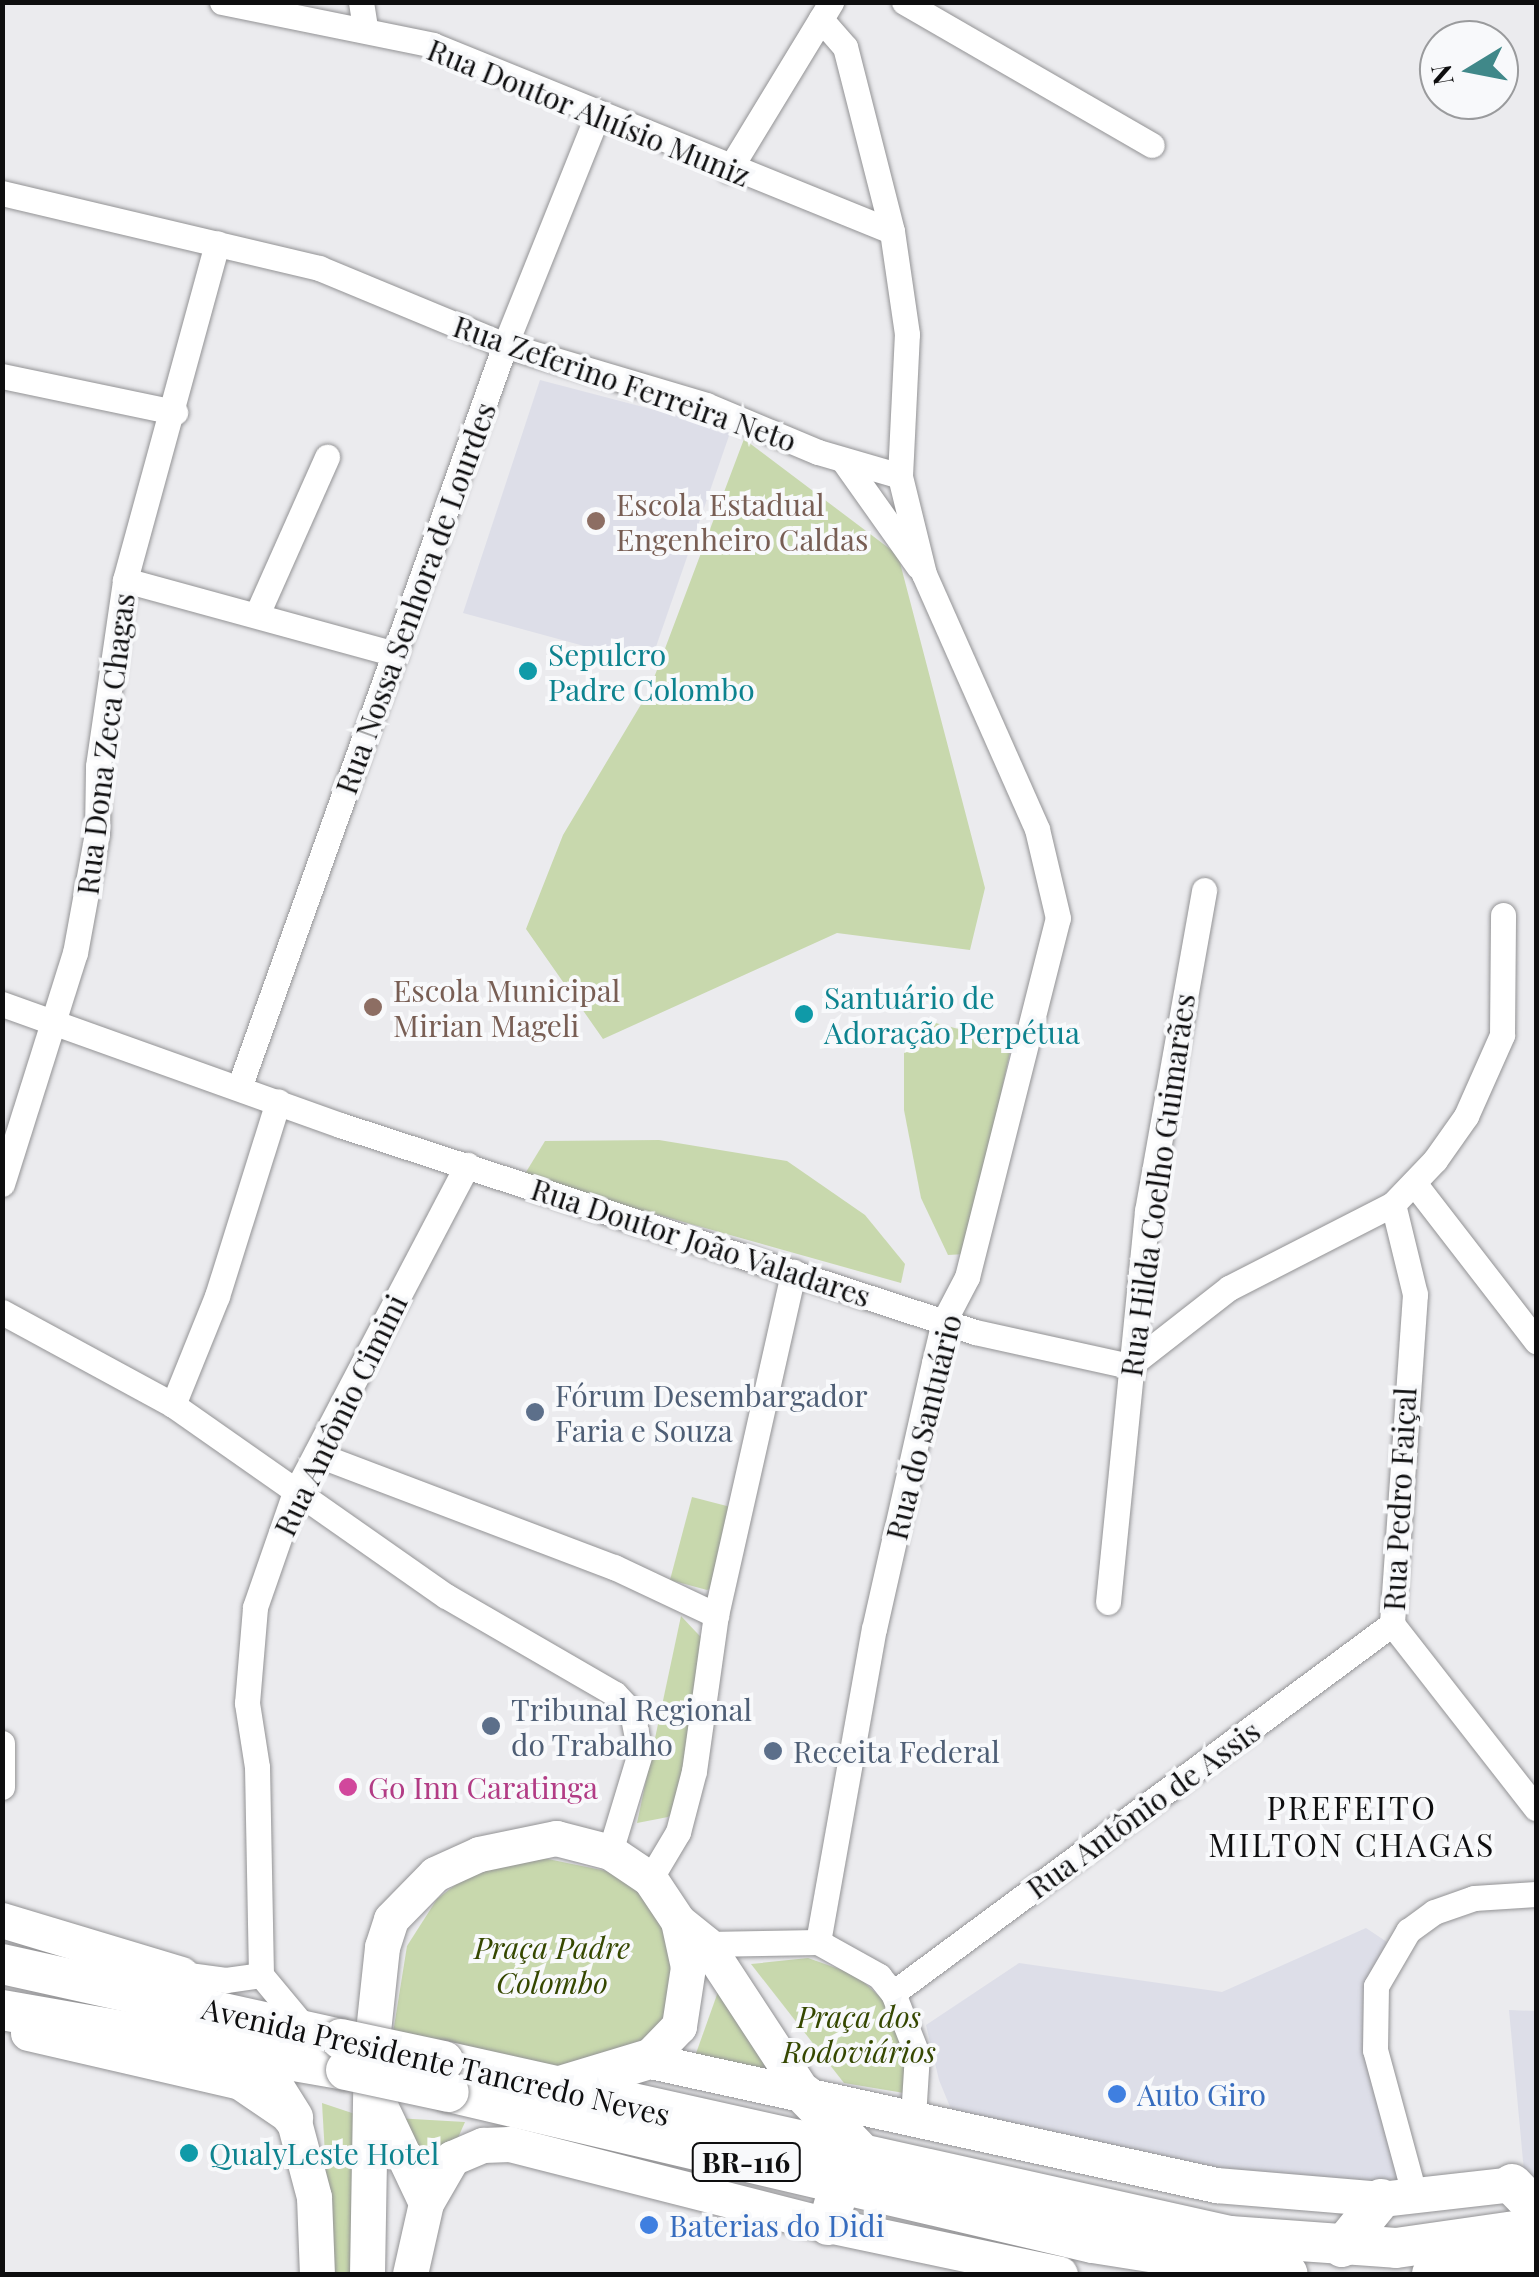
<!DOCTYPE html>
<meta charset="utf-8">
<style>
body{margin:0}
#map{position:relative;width:1539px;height:2277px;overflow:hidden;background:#ebebee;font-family:"Playfair Display",serif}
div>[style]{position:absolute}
.built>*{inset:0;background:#dddee8}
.green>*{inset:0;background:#c8d8ad}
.roads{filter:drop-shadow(0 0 2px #939395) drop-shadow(0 0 2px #939395)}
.minor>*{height:25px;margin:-12.5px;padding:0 12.5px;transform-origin:12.5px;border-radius:12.5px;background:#fff}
.secondary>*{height:35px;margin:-17.5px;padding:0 17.5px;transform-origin:17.5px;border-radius:17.5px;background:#fff}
.trunk>*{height:40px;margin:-20px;padding:0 20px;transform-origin:20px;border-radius:20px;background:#fff}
.bridges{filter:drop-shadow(0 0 2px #939395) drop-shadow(0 0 2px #939395)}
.trunk-bridge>*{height:40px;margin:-20px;padding:0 20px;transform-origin:20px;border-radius:20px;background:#fff}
.dots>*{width:28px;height:28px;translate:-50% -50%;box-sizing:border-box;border:5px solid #f8f9fb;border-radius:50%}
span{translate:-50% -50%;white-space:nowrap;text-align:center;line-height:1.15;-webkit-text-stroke:8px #f8f9fb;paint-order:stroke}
.shield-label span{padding:2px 8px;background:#f8f9fb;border:2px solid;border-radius:8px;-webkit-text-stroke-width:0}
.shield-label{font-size:28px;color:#0e0e0f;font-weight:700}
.street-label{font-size:30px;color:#0e0e0f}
.education-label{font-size:30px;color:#785e54}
.left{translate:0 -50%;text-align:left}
.culture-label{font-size:30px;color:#0d838f}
.service-label{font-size:30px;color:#4e5e75}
.hotel-label{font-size:30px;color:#b23c85}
.park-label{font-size:30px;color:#354700;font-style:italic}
.shop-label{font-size:30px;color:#366cbe}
.neighbourhood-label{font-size:32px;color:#0e0e0f;letter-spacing:2.5px}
.frame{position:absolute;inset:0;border:5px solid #0e0e0f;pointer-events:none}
.north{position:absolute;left:1419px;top:20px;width:100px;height:100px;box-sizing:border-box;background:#f8f9fb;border:2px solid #9a9b9d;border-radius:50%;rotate:260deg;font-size:28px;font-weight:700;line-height:40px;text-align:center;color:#0e0e0f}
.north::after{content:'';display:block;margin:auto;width:35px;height:45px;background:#408889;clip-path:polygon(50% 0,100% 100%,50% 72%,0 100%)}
</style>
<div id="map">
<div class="built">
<div style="clip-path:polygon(540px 380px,731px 430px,650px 664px,463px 613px)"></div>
<div style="clip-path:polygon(1366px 1928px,1387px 1942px,1364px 1993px,1363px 2033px,1403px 2193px,1283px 2185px,955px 2119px,939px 2080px,926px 2025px,1019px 1963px,1222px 1992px)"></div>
<div style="clip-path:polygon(1509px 2010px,1536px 2011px,1536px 2181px,1525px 2182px)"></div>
</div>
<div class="green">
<div style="clip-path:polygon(744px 439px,898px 555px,985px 888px,970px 950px,837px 933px,603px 1039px,526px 929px,563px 835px,649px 691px)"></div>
<div style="clip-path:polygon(928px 1021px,1012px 1043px,966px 1254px,948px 1255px,921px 1198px,904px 1110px,904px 1053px)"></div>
<div style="clip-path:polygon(659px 1140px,787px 1161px,865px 1215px,905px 1264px,901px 1283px,523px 1177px,545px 1141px)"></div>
<div style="clip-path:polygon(692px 1497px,750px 1512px,732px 1581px,707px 1590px,670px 1580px)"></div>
<div style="clip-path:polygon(681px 1616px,712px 1649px,682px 1805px,668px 1817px,637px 1823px)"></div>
<div style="clip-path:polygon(543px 1858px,616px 1873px,658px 1903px,689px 2023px,586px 2074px,393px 2033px,407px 1946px,437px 1899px,471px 1873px)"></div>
<div style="clip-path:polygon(808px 1958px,856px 1975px,891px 2007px,901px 2023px,910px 2094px,844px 2083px,751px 1964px)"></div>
<div style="clip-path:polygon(724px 1975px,796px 2080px,694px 2059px)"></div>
<div style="clip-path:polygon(322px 2103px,358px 2115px,352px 2274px,332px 2274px)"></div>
<div style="clip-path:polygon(395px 2118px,465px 2122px,453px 2149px,422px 2168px)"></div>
</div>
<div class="roads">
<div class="minor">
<div style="left:222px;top:2px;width:215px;rotate:11.5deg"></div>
<div style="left:433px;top:45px;width:495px;rotate:22.1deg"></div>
<div style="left:361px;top:2px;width:26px;rotate:81deg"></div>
<div style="left:904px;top:2px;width:286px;rotate:30deg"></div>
<div style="left:729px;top:170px;width:197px;rotate:-58.7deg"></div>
<div style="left:2px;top:193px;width:326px;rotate:13.3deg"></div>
<div style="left:319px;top:268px;width:201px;rotate:22.5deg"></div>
<div style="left:505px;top:345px;width:210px;rotate:16.6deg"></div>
<div style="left:706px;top:405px;width:121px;rotate:22.8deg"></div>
<div style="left:818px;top:452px;width:85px;rotate:16.3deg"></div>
<div style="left:2px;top:376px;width:177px;rotate:11.8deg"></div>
<div style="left:843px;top:460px;width:130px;rotate:54.7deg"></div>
<div style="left:125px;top:580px;width:280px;rotate:15.3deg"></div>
<div style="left:258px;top:612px;width:170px;rotate:-66deg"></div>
<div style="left:2px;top:1004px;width:359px;rotate:19.7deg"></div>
<div style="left:340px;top:1125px;width:668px;rotate:18.06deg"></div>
<div style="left:975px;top:1332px;width:158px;rotate:12.4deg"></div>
<div style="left:240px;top:1085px;width:786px;rotate:-70.3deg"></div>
<div style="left:505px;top:345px;width:249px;rotate:-68.1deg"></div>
<div style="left:1414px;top:1183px;width:200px;rotate:52.3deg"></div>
<div style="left:2px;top:1184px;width:242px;rotate:-72.5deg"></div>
<div style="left:75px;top:953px;width:122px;rotate:-79.6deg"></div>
<div style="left:97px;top:833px;width:67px;rotate:-89.1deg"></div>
<div style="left:98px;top:766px;width:188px;rotate:-81.7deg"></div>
<div style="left:125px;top:580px;width:349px;rotate:-74.7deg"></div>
<div style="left:1393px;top:1204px;width:93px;rotate:76.3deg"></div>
<div style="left:1415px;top:1294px;width:331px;rotate:94deg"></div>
<div style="left:1392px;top:1624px;width:234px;rotate:52deg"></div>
<div style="left:2px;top:1312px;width:195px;rotate:28.5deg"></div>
<div style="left:173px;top:1405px;width:333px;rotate:35deg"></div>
<div style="left:446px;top:1596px;width:195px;rotate:30.1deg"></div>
<div style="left:615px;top:1694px;width:25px;rotate:47deg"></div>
<div style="left:632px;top:1712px;width:42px;rotate:79deg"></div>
<div style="left:640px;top:1753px;width:103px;rotate:106.9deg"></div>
<div style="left:1129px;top:1366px;width:127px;rotate:-38deg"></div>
<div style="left:1229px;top:1288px;width:184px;rotate:-27.1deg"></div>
<div style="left:1393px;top:1204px;width:61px;rotate:-46.3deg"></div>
<div style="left:1435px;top:1160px;width:54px;rotate:-54.8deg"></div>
<div style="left:1466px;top:1116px;width:89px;rotate:-66deg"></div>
<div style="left:1502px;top:1035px;width:120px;rotate:-89.5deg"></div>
<div style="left:173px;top:1405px;width:118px;rotate:-68deg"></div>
<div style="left:217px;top:1296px;width:204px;rotate:-72.6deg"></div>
<div style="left:316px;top:1454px;width:319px;rotate:20.8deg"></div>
<div style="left:614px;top:1567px;width:113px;rotate:25.2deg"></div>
<div style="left:1108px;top:1602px;width:393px;rotate:-84.3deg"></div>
<div style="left:1147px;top:1211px;width:326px;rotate:-79.9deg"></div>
<div style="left:2px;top:1743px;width:44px;rotate:90deg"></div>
<div style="left:650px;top:1879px;width:55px;rotate:-59.2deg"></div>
<div style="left:678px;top:1832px;width:63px;rotate:-75.3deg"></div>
<div style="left:694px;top:1771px;width:158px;rotate:-82deg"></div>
<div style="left:716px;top:1615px;width:352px;rotate:-77.3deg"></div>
<div style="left:818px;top:1942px;width:318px;rotate:-79.9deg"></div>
<div style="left:874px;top:1629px;width:273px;rotate:-77.3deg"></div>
<div style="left:934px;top:1363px;width:43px;rotate:-76.6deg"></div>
<div style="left:944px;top:1321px;width:50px;rotate:-62.4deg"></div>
<div style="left:967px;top:1277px;width:370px;rotate:-75.8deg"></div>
<div style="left:1058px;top:918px;width:91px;rotate:-103.3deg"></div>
<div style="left:1037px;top:829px;width:279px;rotate:-113.9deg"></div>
<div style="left:924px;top:574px;width:101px;rotate:-103.8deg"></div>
<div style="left:900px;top:476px;width:142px;rotate:-87.2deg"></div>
<div style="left:907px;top:334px;width:104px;rotate:-98.3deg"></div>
<div style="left:892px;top:231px;width:190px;rotate:-104.3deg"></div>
<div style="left:845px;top:47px;width:37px;rotate:-131deg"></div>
<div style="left:706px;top:1944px;width:112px;rotate:-1deg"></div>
<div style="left:818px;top:1942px;width:70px;rotate:29.1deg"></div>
<div style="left:879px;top:1976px;width:22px;rotate:51deg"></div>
<div style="left:893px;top:1993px;width:66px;rotate:68.5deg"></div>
<div style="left:917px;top:2054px;width:63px;rotate:93.6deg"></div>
<div style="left:181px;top:1974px;width:45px;rotate:7.6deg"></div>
<div style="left:226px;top:1980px;width:35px;rotate:-8deg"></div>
<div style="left:893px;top:1993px;width:621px;rotate:-36.48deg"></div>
<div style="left:305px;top:2028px;width:69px;rotate:-129.7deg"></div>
<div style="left:261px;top:1975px;width:208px;rotate:-91.1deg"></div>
<div style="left:257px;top:1767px;width:65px;rotate:-98.9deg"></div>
<div style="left:247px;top:1703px;width:96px;rotate:-85.2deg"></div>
<div style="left:255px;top:1607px;width:119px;rotate:-70.8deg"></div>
<div style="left:294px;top:1495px;width:373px;rotate:-62.3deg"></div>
<div style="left:1415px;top:2197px;width:152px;rotate:-105.2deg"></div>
<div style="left:1375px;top:2050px;width:64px;rotate:-89.1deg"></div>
<div style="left:1376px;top:1986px;width:64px;rotate:-59.8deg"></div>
<div style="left:1408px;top:1931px;width:32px;rotate:-36deg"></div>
<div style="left:1434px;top:1912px;width:42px;rotate:-19.3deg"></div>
<div style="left:1474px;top:1898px;width:62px;rotate:-3.7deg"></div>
</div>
<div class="secondary">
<div style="left:2px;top:1920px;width:187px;rotate:16.8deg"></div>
<div style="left:678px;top:1921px;width:36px;rotate:39deg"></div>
<div style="left:706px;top:1944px;width:179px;rotate:56.8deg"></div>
<div style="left:28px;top:2033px;width:218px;rotate:13deg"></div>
<div style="left:240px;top:2082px;width:64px;rotate:34.2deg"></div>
<div style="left:293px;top:2118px;width:82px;rotate:75.1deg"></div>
<div style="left:314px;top:2197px;width:77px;rotate:87.8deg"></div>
<div style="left:646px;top:2060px;width:584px;rotate:12.37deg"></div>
<div style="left:1216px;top:2185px;width:166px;rotate:4.8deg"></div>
<div style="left:1381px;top:2199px;width:132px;rotate:-6.5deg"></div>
<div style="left:375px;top:2095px;width:119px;rotate:64.7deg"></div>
<div style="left:426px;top:2203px;width:73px;rotate:102.7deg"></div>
<div style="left:426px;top:2203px;width:52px;rotate:-60deg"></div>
<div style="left:452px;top:2158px;width:34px;rotate:-23deg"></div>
<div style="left:483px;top:2145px;width:27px;rotate:-2deg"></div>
<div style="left:510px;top:2144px;width:328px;rotate:14.3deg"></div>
<div style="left:828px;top:2225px;width:237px;rotate:11.9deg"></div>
<div style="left:367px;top:2274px;width:224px;rotate:-89deg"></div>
<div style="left:371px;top:2050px;width:104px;rotate:-83.9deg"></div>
<div style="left:382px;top:1947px;width:29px;rotate:-72deg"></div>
<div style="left:391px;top:1919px;width:63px;rotate:-45.6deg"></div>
<div style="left:435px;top:1874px;width:48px;rotate:-24.4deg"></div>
<div style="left:479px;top:1854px;width:79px;rotate:-11.7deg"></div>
<div style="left:556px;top:1838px;width:56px;rotate:14.5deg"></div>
<div style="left:610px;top:1852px;width:48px;rotate:34deg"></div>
<div style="left:650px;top:1879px;width:50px;rotate:56.3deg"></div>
<div style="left:678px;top:1921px;width:47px;rotate:77.7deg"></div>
<div style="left:688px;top:1967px;width:60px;rotate:98.7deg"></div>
<div style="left:679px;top:2026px;width:47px;rotate:134.1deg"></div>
</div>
<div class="trunk">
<div style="left:2px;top:1964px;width:347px;rotate:12.5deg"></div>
<div style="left:2px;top:2010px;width:349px;rotate:9.9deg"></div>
<div style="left:234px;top:2047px;width:53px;rotate:44.2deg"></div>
<div style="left:272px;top:2084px;width:40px;rotate:58deg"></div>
<div style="left:444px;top:2061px;width:805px;rotate:12.55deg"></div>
<div style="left:1230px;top:2236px;width:166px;rotate:4.1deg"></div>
<div style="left:1396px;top:2248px;width:141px;rotate:-8.1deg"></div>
<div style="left:554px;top:2088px;width:96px;rotate:-16.9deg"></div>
<div style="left:449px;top:2092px;width:661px;rotate:13.2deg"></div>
<div style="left:1093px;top:2243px;width:197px;rotate:9deg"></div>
<div style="left:804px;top:2094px;width:88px;rotate:45.9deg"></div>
<div style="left:1512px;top:2184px;width:35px;rotate:46deg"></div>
<div style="left:828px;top:2225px;width:43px;rotate:-73.7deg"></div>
<div style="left:1342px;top:2247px;width:62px;rotate:-50.9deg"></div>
<div style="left:1432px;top:2274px;width:104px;rotate:-4.9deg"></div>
</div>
</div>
<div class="bridges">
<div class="trunk-bridge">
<div style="left:341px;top:2039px;width:105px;rotate:12.1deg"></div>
<div style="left:346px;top:2070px;width:105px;rotate:12.1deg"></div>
</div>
</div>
<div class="dots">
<div style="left:596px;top:521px;background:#8d6e63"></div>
<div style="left:528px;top:671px;background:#0f9aa8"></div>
<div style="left:373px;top:1007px;background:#8d6e63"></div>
<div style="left:804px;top:1014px;background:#0f9aa8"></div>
<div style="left:535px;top:1412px;background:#5c6f8a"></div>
<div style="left:491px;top:1726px;background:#5c6f8a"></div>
<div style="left:773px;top:1751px;background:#5c6f8a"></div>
<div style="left:348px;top:1787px;background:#d1479c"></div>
<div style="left:1117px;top:2094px;background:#3f7fe0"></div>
<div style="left:189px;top:2153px;background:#0f9aa8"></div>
<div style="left:649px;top:2225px;background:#3f7fe0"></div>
</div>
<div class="shield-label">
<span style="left:746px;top:2162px">BR-116</span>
</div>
<div class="street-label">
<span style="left:589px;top:112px;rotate:22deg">Rua Doutor Aluísio Muniz</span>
<span style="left:625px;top:383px;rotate:19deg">Rua Zeferino Ferreira Neto</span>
<span style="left:415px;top:598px;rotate:-70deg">Rua Nossa Senhora de Lourdes</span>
<span style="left:105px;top:744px;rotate:-83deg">Rua Dona Zeca Chagas</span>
<span style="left:1157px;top:1185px;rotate:-82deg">Rua Hilda Coelho Guimarães</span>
<span style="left:701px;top:1242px;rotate:18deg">Rua Doutor João Valadares</span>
<span style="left:340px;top:1415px;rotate:-64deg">Rua Antônio Cimini</span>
<span style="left:923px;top:1427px;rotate:-76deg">Rua do Santuário</span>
<span style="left:1399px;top:1499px;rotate:-87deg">Rua Pedro Faiçal</span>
<span style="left:1143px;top:1809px;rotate:-36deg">Rua Antônio de Assis</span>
<span style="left:436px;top:2061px;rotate:13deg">Avenida Presidente Tancredo Neves</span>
</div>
<div class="education-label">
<span class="left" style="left:616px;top:521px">Escola Estadual<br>Engenheiro Caldas</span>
<span class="left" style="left:393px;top:1007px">Escola Municipal<br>Mirian Mageli</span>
</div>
<div class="culture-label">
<span class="left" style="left:548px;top:671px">Sepulcro<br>Padre Colombo</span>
<span class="left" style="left:824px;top:1014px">Santuário de<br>Adoração Perpétua</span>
<span class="left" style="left:209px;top:2153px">QualyLeste Hotel</span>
</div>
<div class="service-label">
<span class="left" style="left:555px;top:1412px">Fórum Desembargador<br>Faria e Souza</span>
<span class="left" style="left:511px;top:1726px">Tribunal Regional<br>do Trabalho</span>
<span class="left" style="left:793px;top:1751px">Receita Federal</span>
</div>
<div class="hotel-label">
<span class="left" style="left:368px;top:1787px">Go Inn Caratinga</span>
</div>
<div class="park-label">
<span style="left:552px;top:1964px">Praça Padre<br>Colombo</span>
<span style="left:859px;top:2033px">Praça dos<br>Rodoviários</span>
</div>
<div class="shop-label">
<span class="left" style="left:1137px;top:2094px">Auto Giro</span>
<span class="left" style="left:669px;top:2225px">Baterias do Didi</span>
</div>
<div class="neighbourhood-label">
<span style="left:1352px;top:1826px">PREFEITO<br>MILTON CHAGAS</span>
</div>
<div class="frame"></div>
<div class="north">N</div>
</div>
